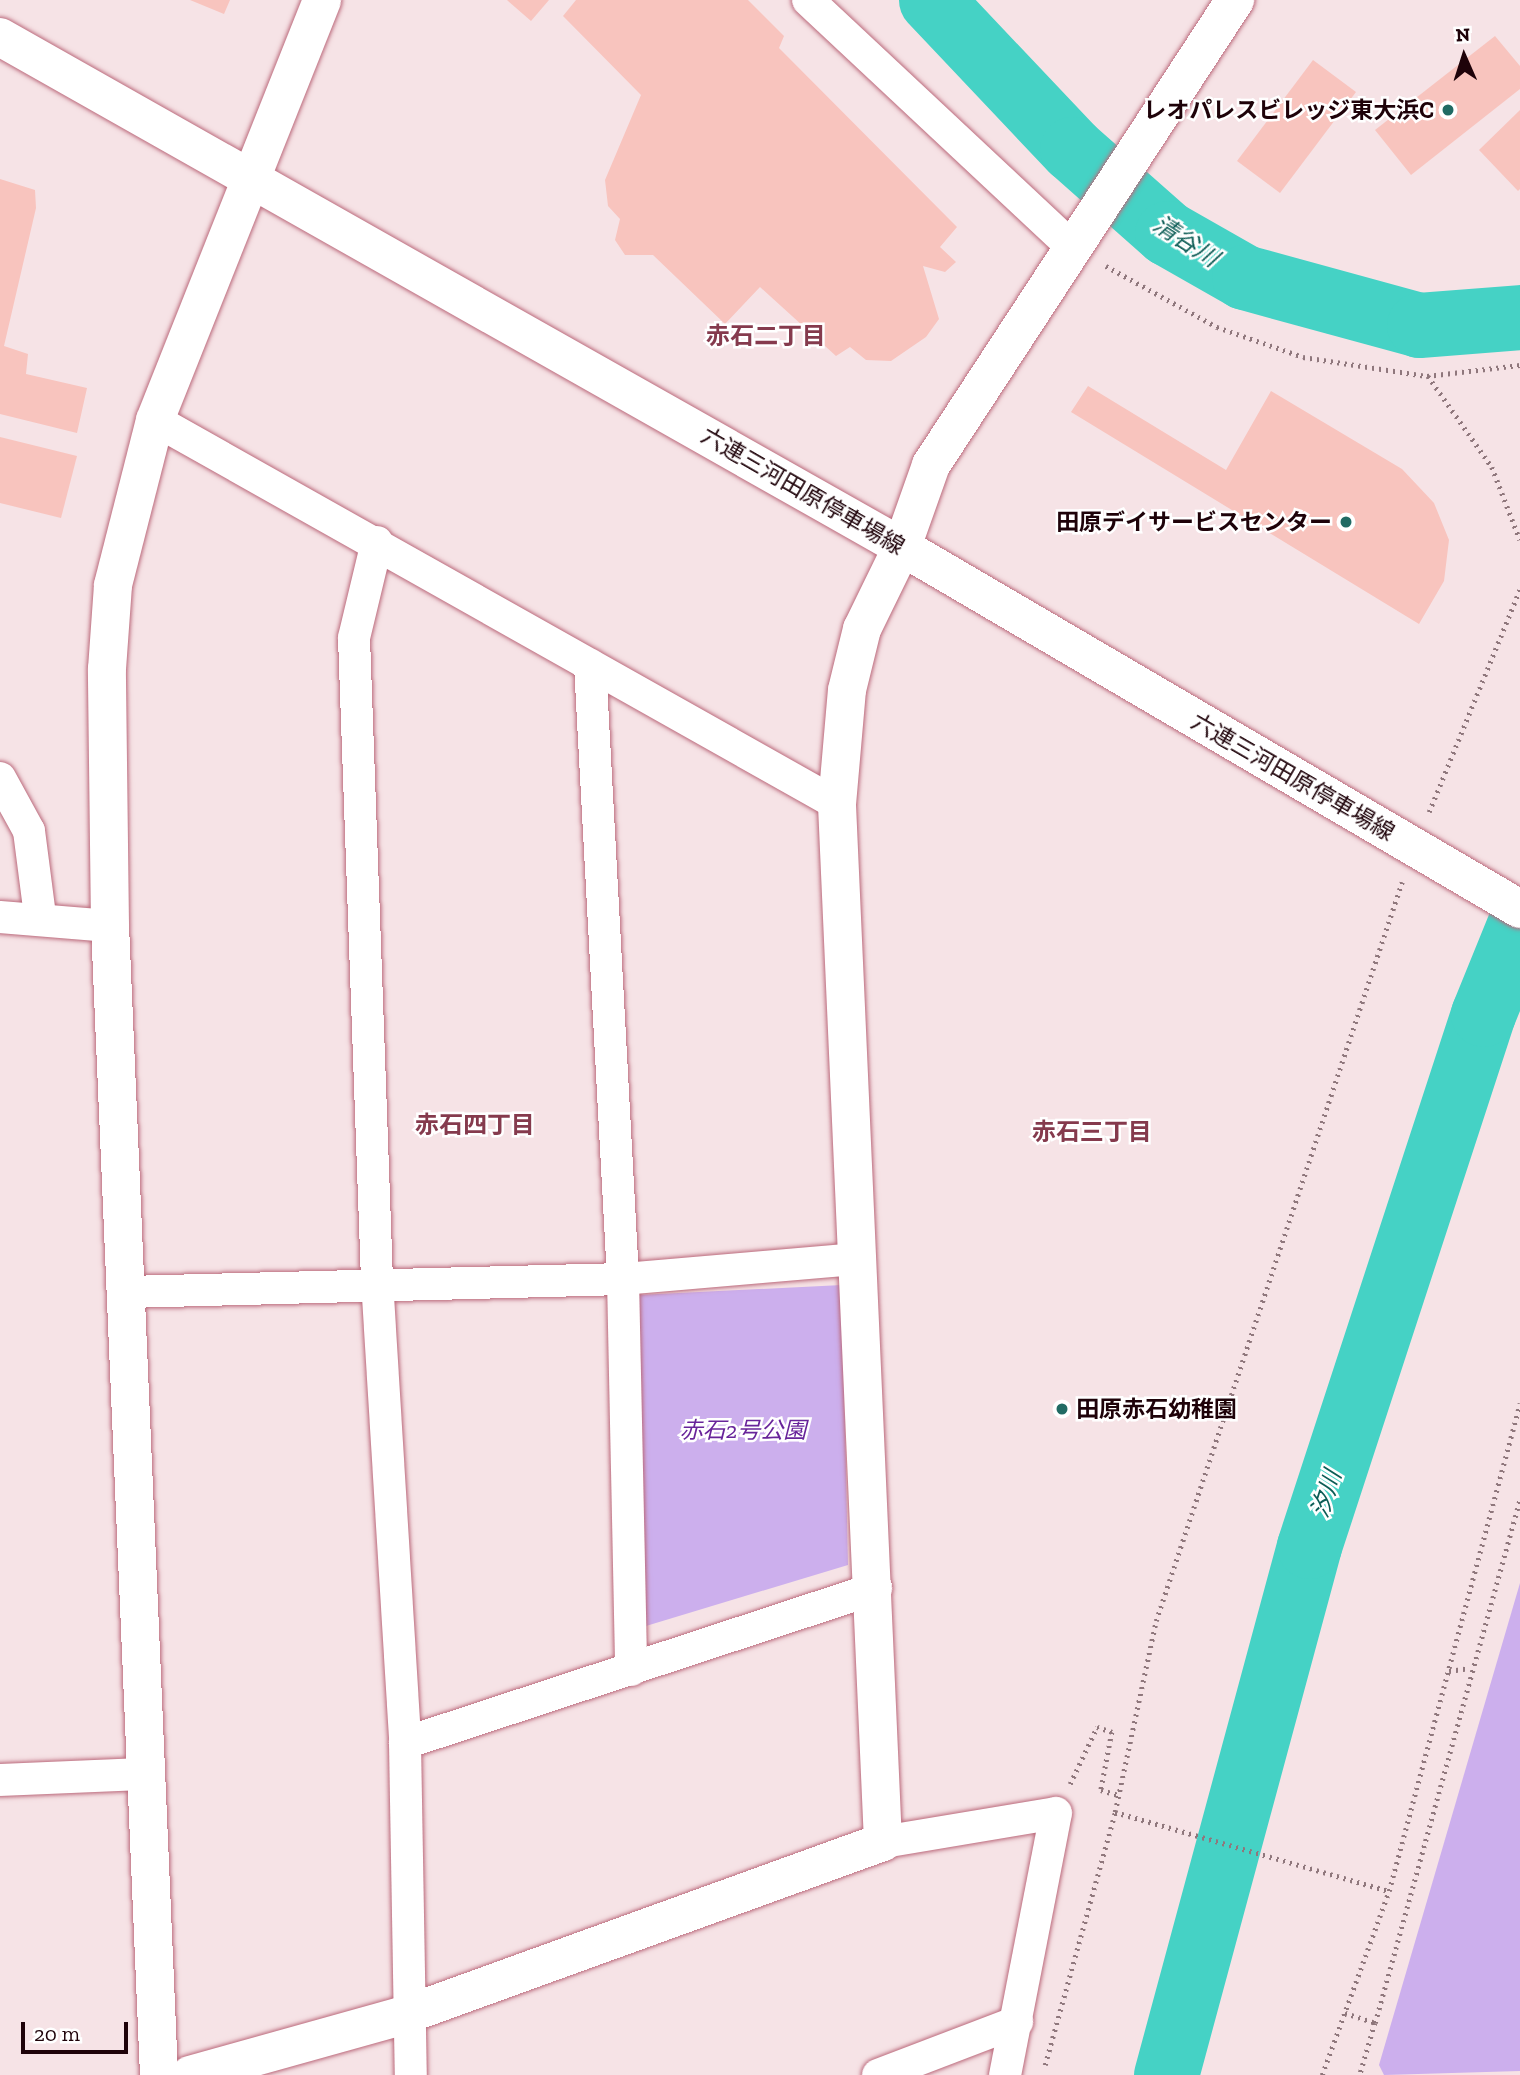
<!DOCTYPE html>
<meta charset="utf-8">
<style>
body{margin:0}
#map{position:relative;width:1520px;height:2075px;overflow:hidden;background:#f6e3e6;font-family:"Zilla Slab","Noto Sans JP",serif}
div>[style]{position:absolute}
.green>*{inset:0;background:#ccafed}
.river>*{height:65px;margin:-32.5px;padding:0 32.5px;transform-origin:32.5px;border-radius:32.5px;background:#45d2c5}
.building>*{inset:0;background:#f8c4be}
.path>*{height:4.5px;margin-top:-2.25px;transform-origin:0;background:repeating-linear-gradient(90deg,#8f777c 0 2px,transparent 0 7px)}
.roads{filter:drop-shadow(0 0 2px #bb6a7c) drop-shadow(0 0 2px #bb6a7c)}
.street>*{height:32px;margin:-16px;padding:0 16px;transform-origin:16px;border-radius:16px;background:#fff}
.secondary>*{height:38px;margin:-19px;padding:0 19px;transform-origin:19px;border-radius:19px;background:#fff}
.dots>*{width:19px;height:19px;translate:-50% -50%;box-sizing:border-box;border:4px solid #fff;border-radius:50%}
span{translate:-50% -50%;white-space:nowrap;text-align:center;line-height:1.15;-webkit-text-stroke:5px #fff;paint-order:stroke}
.poi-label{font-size:23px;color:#1e0209;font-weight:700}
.right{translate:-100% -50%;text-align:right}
.left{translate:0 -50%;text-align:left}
.street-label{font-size:23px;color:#1e0209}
.park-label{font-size:23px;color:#68249a;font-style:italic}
.water-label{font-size:24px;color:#0c5d56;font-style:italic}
.neighbourhood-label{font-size:24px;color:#853a4d;font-weight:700}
.north{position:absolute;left:1429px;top:21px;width:70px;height:70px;-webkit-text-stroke:5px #fff;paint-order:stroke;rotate:357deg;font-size:19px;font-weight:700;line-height:28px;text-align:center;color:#1e0209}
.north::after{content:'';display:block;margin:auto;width:24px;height:32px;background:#1e0209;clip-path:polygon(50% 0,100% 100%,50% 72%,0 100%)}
.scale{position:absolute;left:21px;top:2022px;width:107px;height:32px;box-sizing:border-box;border:4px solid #1e0209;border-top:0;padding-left:9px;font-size:21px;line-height:24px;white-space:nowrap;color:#1e0209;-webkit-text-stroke:5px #fff;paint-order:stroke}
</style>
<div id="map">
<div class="green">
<div style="clip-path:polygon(842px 1285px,848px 1565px,646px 1626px,638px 1295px)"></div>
<div style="clip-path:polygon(1520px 1583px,1520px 2071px,1384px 2075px,1379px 2065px)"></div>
</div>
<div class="river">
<div style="left:931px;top:0;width:205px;rotate:46.6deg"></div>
<div style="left:1072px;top:149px;width:127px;rotate:41.5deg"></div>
<div style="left:1167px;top:233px;width:89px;rotate:29.7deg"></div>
<div style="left:1244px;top:277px;width:181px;rotate:15.3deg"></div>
<div style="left:1419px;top:325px;width:101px;rotate:-4.5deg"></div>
<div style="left:1166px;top:2075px;width:548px;rotate:-74.87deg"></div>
<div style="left:1309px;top:1546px;width:560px;rotate:-71.89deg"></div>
<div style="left:1483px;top:1014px;width:98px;rotate:-67.9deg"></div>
</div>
<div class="building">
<div style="clip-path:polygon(190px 0,230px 0,224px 14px)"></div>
<div style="clip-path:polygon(507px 0,549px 0,531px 21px)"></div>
<div style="clip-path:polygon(576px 0,748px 0,784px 36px,779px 48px,957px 227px,940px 247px,956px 262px,945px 272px,923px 266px,939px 319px,926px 337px,891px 361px,866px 360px,850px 347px,836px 356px,760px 287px,725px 324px,653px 255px,625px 255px,615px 240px,620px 219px,608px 206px,605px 180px,641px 95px,563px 16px)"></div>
<div style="clip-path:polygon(1495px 36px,1520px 66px,1520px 89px,1411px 175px,1375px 130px)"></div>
<div style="clip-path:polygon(1313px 60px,1356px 92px,1280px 193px,1237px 161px)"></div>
<div style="clip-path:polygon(1520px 110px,1520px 189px,1518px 191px,1479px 150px)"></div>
<div style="clip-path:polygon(0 179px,35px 190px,36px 208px,4px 346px,28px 354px,26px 374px,87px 388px,77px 433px,0 414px)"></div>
<div style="clip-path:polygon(1088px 386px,1226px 470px,1271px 391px,1402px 469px,1434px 503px,1449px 540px,1444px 581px,1419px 624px,1071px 412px)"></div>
<div style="clip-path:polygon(0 437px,77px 456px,61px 518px,0 503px)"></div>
</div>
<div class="path">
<div style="left:1106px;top:266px;width:127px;rotate:28.8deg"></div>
<div style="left:1217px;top:327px;width:91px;rotate:19.2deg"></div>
<div style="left:1303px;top:357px;width:125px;rotate:8.7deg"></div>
<div style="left:1427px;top:376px;width:94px;rotate:-6.7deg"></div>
<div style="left:1428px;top:376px;width:111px;rotate:54.9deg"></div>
<div style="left:1492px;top:467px;width:78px;rotate:69deg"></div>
<div style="left:1429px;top:812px;width:241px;rotate:-67.8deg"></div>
<div style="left:1449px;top:1671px;width:21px;rotate:-8deg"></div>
<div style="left:1070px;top:1784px;width:63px;rotate:-64.7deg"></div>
<div style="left:1097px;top:1727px;width:16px;rotate:18deg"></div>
<div style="left:1112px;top:1732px;width:59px;rotate:100.7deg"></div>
<div style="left:1101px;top:1790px;width:19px;rotate:16deg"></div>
<div style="left:1115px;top:1812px;width:285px;rotate:16.1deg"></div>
<div style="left:1345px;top:2013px;width:32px;rotate:18deg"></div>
<div style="left:1375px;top:2023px;width:54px;rotate:106.1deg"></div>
<div style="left:1375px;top:2023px;width:544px;rotate:-74.53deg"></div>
<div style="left:1045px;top:2065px;width:263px;rotate:-74.5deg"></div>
<div style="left:1115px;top:1812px;width:195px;rotate:-77.9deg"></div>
<div style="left:1156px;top:1621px;width:779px;rotate:-71.59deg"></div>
<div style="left:1322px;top:2075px;width:196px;rotate:-70deg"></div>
<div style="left:1389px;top:1891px;width:505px;rotate:-74.97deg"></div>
</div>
<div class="roads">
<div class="street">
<div style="left:808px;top:0;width:364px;rotate:43.1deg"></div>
<div style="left:155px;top:420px;width:783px;rotate:29.38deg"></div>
<div style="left:377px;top:542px;width:99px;rotate:103.5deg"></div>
<div style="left:354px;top:638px;width:642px;rotate:87.95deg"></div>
<div style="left:377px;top:1280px;width:464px;rotate:86.5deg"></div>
<div style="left:405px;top:1743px;width:332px;rotate:89deg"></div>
<div style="left:590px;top:665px;width:615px;rotate:86.92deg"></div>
<div style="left:623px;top:1279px;width:391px;rotate:88.8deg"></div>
<div style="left:0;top:778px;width:60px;rotate:61.3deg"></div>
<div style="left:29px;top:831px;width:86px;rotate:82.6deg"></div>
<div style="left:0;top:917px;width:110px;rotate:4.7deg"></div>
<div style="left:127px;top:1292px;width:496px;rotate:-1.5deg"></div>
<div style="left:623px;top:1279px;width:234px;rotate:-4.9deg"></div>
<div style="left:405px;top:1743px;width:496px;rotate:-18.2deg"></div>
<div style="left:0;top:1780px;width:144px;rotate:-2.4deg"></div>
<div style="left:883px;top:1842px;width:175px;rotate:-9.5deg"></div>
<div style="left:1056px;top:1813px;width:267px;rotate:101deg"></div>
<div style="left:878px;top:2075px;width:149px;rotate:-20.9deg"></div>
</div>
<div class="secondary">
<div style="left:0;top:37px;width:1036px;rotate:29.48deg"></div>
<div style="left:902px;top:547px;width:716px;rotate:30.36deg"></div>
<div style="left:159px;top:2075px;width:1150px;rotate:-92.44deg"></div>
<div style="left:110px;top:926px;width:257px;rotate:-90.7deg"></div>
<div style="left:107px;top:669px;width:84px;rotate:-85.9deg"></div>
<div style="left:113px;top:585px;width:170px;rotate:-75.7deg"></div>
<div style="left:155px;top:420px;width:452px;rotate:-68.3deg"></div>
<div style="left:190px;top:2075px;width:226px;rotate:-15.6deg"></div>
<div style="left:408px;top:2014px;width:505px;rotate:-19.91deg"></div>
<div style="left:883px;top:1842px;width:1039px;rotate:-92.54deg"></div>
<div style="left:837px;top:804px;width:114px;rotate:-85deg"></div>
<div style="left:847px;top:690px;width:63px;rotate:-76.2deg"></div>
<div style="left:862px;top:629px;width:91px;rotate:-64deg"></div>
<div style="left:902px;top:547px;width:87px;rotate:-70.5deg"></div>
<div style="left:931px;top:465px;width:556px;rotate:-56.82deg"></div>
</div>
</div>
<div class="dots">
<div style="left:1448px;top:110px;background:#206a63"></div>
<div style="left:1346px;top:522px;background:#206a63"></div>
<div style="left:1062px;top:1409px;background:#206a63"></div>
</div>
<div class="poi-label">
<span class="right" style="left:1434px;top:110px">レオパレスビレッジ東大浜C</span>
<span class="right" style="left:1332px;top:522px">田原デイサービスセンター</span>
<span class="left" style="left:1076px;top:1409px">田原赤石幼稚園</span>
</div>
<div class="street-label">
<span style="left:803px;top:491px;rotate:30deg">六連三河田原停車場線</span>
<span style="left:1293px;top:777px;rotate:30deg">六連三河田原停車場線</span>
</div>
<div class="park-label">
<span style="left:743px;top:1430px">赤石2号公園</span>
</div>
<div class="water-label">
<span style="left:1186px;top:241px;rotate:33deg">清谷川</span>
<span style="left:1326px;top:1494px;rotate:-72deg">汐川</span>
</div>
<div class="neighbourhood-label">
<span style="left:766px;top:336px">赤石二丁目</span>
<span style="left:475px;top:1125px">赤石四丁目</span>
<span style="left:1092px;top:1132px">赤石三丁目</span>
</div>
<div class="north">N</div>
<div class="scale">20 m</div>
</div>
